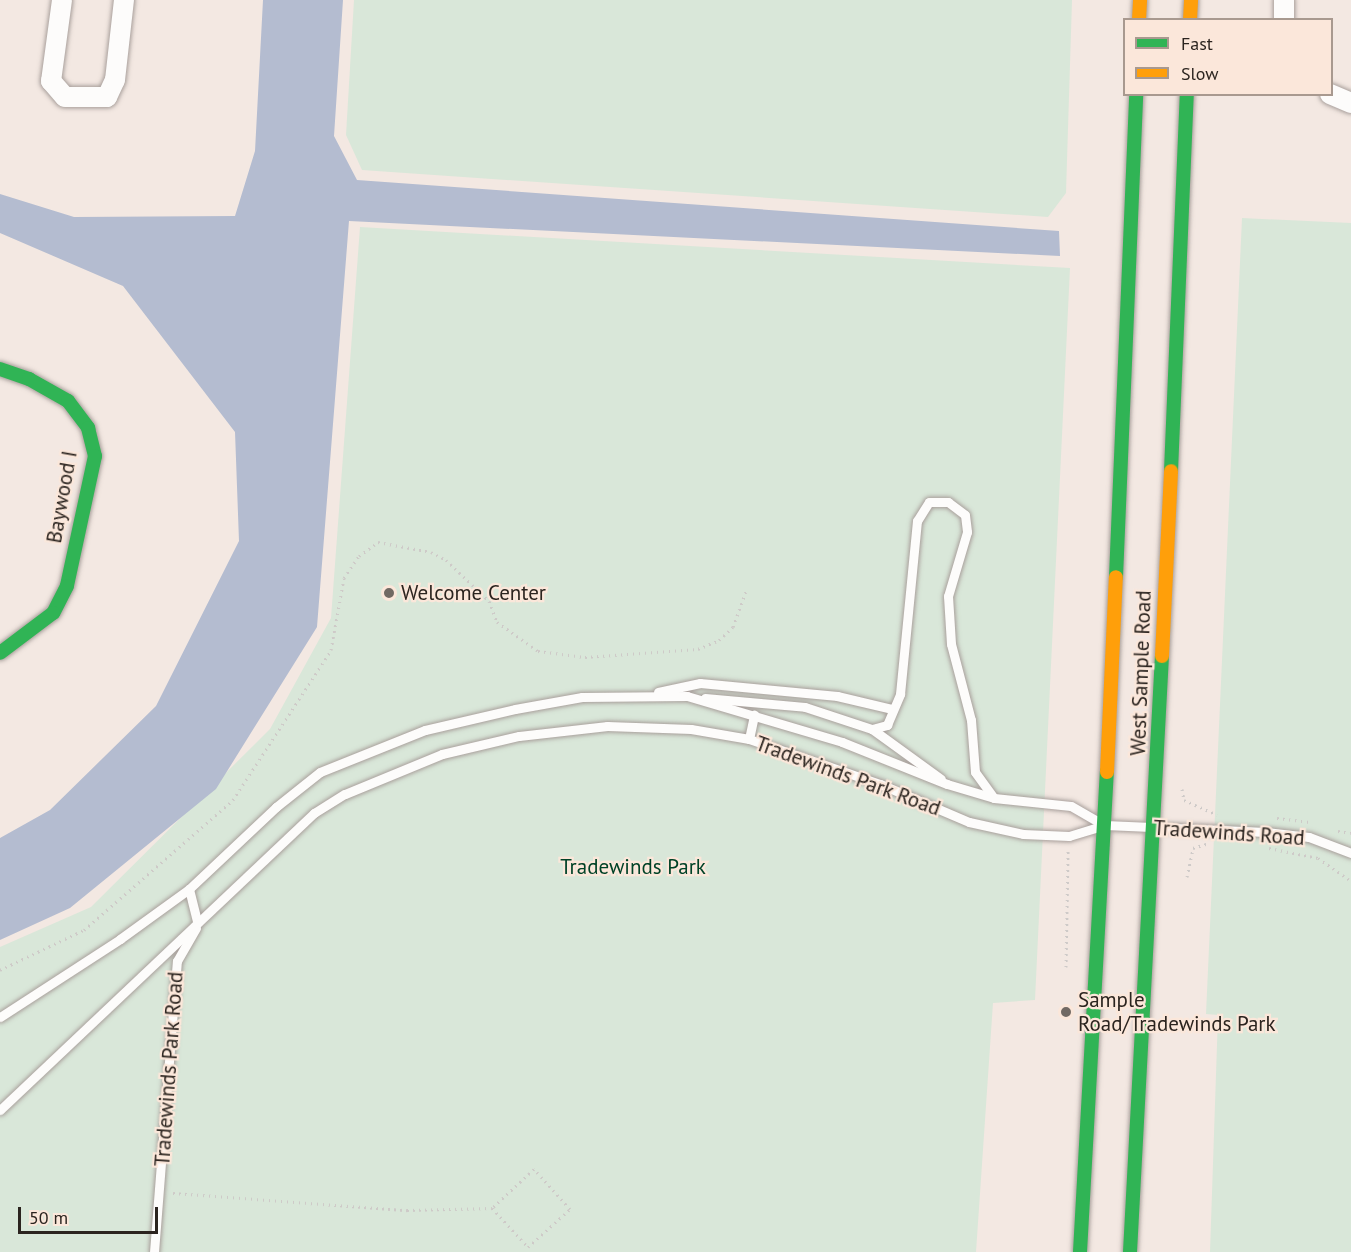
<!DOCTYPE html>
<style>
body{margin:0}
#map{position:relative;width:1351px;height:1252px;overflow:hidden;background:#f3e8e2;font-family:"PT Sans",sans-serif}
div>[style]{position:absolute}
.green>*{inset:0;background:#d9e7d9}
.water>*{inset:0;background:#b4bcd0}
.path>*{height:3px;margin-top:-1.5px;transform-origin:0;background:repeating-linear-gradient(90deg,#cecac8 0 1.5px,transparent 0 6px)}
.roads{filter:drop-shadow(0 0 2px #a9a09c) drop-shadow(0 0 2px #a9a09c)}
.lane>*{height:9px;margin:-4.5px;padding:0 4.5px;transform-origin:4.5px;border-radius:4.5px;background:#fdfcfb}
.street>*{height:20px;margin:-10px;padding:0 10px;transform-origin:10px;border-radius:10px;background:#fdfcfb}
.fast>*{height:14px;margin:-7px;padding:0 7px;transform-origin:7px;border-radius:7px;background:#30b455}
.slow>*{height:14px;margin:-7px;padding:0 7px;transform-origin:7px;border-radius:7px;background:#ff9f0a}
.dots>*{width:16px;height:16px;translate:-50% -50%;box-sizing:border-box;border:3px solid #fbe7da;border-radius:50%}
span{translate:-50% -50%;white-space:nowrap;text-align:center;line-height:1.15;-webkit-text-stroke:4.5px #fbe7da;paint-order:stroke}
.street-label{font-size:21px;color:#2b241f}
.poi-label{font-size:21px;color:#2b241f}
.left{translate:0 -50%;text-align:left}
.park-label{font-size:21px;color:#004227}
.legend{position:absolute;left:1123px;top:18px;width:210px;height:78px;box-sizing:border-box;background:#fbe7da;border:2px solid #a8998f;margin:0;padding:8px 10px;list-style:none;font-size:18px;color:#2b241f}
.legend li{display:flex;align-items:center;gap:12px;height:30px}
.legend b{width:30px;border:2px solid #a8998f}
.scale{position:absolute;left:18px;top:1207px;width:140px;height:27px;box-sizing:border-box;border:3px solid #2b241f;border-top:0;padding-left:8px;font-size:18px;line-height:21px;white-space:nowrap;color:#2b241f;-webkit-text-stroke:4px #fbe7da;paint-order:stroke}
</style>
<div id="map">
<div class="green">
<div style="clip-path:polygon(354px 0,1072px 0,1066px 193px,1048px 217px,362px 170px,346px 135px)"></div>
<div style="clip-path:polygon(1242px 218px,1351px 223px,1351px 1252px,1210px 1252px,1218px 1015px,1206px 1014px)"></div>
<div style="clip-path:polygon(360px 227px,1070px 268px,1035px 1000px,993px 1003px,976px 1252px,0 1252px,0 947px,91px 907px,270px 729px,331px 618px)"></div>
</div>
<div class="water">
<div style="clip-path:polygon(263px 0,343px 0,334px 136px,357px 180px,1059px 231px,1060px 256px,349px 221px,317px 627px,216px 789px,70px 908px,0 940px,0 838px,50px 810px,156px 706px,239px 541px,235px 432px,123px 286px,0 233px,0 194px,74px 217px,235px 216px,255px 151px)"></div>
</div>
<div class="path">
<div style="left:1182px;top:789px;width:11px;rotate:80deg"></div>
<div style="left:1184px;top:800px;width:36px;rotate:24deg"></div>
<div style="left:1277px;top:818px;width:35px;rotate:7deg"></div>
<div style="left:1338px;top:831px;width:13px;rotate:9deg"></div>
<div style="left:1193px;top:848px;width:14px;rotate:-17deg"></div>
<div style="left:1269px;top:848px;width:50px;rotate:11.5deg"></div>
<div style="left:1318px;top:858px;width:40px;rotate:34.9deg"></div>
<div style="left:1187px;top:877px;width:29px;rotate:-78deg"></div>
<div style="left:1066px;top:967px;width:118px;rotate:-89deg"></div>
<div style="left:0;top:970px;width:93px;rotate:-25.5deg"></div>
<div style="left:84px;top:930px;width:198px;rotate:-41.1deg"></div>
<div style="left:233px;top:800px;width:179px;rotate:-56.8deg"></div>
<div style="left:331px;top:650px;width:73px;rotate:-79.8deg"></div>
<div style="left:344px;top:578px;width:27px;rotate:-56deg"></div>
<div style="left:359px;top:556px;width:24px;rotate:-36deg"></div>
<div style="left:378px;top:542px;width:54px;rotate:10.7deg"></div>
<div style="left:431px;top:552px;width:17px;rotate:28deg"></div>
<div style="left:446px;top:560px;width:59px;rotate:43.6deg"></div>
<div style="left:489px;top:601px;width:22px;rotate:69deg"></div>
<div style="left:497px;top:622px;width:50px;rotate:35.3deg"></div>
<div style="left:538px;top:651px;width:47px;rotate:7.3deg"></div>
<div style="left:585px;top:657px;width:113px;rotate:-4deg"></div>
<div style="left:698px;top:649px;width:23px;rotate:-23deg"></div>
<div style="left:719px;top:640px;width:19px;rotate:-43deg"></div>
<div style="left:733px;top:627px;width:38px;rotate:-70deg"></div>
<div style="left:173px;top:1193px;width:235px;rotate:4.2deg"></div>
<div style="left:407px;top:1210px;width:85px;rotate:-1.3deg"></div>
<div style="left:492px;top:1208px;width:53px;rotate:47.3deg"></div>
<div style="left:528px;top:1247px;width:57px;rotate:-42.1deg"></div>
<div style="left:570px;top:1209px;width:54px;rotate:-132deg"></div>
<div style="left:534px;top:1169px;width:57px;rotate:137.1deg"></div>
</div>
<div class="roads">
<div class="lane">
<div style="left:658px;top:692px;width:43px;rotate:-12.1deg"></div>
<div style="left:700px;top:683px;width:138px;rotate:5.4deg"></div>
<div style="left:837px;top:696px;width:57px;rotate:13.3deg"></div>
<div style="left:705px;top:698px;width:100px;rotate:5.1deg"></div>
<div style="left:805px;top:707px;width:71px;rotate:18.2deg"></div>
<div style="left:872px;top:729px;width:16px;rotate:-15deg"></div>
<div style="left:887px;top:725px;width:34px;rotate:-67deg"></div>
<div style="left:900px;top:694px;width:174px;rotate:-84.4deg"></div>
<div style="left:917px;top:521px;width:22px;rotate:-58deg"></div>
<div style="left:929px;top:502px;width:19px"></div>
<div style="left:948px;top:502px;width:21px;rotate:37deg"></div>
<div style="left:965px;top:515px;width:17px;rotate:83deg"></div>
<div style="left:967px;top:532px;width:67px;rotate:106.5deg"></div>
<div style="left:948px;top:596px;width:48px;rotate:86.4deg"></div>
<div style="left:951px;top:644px;width:79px;rotate:75.3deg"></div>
<div style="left:971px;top:720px;width:52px;rotate:85.6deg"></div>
<div style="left:975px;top:772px;width:32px;rotate:54deg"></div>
<div style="left:872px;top:729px;width:85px;rotate:35.9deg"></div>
<div style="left:749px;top:739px;width:25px;rotate:-78deg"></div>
<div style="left:189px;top:889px;width:33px;rotate:76deg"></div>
<div style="left:0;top:1017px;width:143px;rotate:-33deg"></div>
<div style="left:120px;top:939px;width:85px;rotate:-35.9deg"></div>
<div style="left:189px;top:889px;width:120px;rotate:-43.3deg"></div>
<div style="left:276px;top:807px;width:56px;rotate:-38.5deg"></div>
<div style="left:320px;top:772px;width:113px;rotate:-21.8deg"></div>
<div style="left:425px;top:730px;width:92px;rotate:-13.1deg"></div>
<div style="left:515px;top:709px;width:68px;rotate:-10.2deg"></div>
<div style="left:582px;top:697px;width:105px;rotate:-0.5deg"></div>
<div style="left:687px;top:696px;width:162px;rotate:16.5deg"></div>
<div style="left:842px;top:742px;width:113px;rotate:21.8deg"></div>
<div style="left:947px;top:784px;width:49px;rotate:16.6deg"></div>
<div style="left:994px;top:798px;width:77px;rotate:5.9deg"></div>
<div style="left:1071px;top:806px;width:34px;rotate:30deg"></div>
<div style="left:0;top:1110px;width:432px;rotate:-43.4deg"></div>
<div style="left:314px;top:813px;width:36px;rotate:-32deg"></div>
<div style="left:345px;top:794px;width:105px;rotate:-22.4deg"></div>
<div style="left:442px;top:754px;width:79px;rotate:-13.2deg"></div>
<div style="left:519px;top:736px;width:89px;rotate:-6.5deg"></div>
<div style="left:607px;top:726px;width:84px;rotate:2deg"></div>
<div style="left:691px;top:729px;width:59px;rotate:9.8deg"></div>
<div style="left:749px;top:739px;width:139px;rotate:19deg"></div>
<div style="left:880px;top:784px;width:97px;rotate:23.1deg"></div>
<div style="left:969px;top:822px;width:55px;rotate:12.5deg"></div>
<div style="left:1023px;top:834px;width:46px;rotate:2.5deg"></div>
<div style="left:1069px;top:836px;width:38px;rotate:-17deg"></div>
<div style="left:1105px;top:825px;width:161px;rotate:2.5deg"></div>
<div style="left:1266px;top:832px;width:43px;rotate:6.6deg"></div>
<div style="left:1309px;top:837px;width:45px;rotate:20.9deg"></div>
<div style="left:154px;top:1252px;width:292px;rotate:-85.5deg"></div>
<div style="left:177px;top:961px;width:38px;rotate:-60deg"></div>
</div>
<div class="street">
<div style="left:62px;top:0;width:82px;rotate:97.7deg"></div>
<div style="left:51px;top:81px;width:21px;rotate:49deg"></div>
<div style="left:65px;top:97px;width:42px"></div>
<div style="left:107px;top:97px;width:19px;rotate:-65deg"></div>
<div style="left:115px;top:80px;width:81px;rotate:-83.6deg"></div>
<div style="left:1284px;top:20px;width:20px;rotate:-90deg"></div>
<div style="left:1330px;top:94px;width:23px;rotate:23deg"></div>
</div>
<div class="fast">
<div style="left:0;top:369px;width:31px;rotate:19deg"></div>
<div style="left:29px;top:379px;width:45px;rotate:29.4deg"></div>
<div style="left:68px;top:401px;width:34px;rotate:53deg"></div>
<div style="left:88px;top:428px;width:29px;rotate:76deg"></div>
<div style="left:95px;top:456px;width:133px;rotate:102.2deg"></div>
<div style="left:67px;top:586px;width:30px;rotate:117deg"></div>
<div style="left:53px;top:613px;width:66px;rotate:143deg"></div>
<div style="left:1171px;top:471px;width:377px;rotate:-87.6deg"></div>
<div style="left:1116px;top:577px;width:483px;rotate:-87.6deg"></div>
<div style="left:1080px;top:1252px;width:481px;rotate:-86.8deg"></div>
<div style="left:1130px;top:1252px;width:597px;rotate:-86.93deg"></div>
</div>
<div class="slow">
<div style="left:1139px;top:20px;width:20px;rotate:-87deg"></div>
<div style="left:1190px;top:20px;width:20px;rotate:-87deg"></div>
<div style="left:1162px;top:656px;width:185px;rotate:-87.2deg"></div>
<div style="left:1107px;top:772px;width:195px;rotate:-87.4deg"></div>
</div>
</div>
<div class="dots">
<div style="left:389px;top:593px;background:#716963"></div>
<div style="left:1066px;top:1012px;background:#716963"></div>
</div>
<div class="street-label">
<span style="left:62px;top:497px;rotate:-80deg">Baywood I</span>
<span style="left:1141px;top:673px;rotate:-88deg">West Sample Road</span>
<span style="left:848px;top:776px;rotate:20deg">Tradewinds Park Road</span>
<span style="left:1229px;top:833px;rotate:4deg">Tradewinds Road</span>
<span style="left:169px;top:1069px;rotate:-86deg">Tradewinds Park Road</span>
</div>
<div class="poi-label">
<span class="left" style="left:401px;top:593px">Welcome Center</span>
<span class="left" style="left:1078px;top:1012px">Sample<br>Road/Tradewinds Park</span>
</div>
<div class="park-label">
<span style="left:633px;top:867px">Tradewinds Park</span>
</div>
<ul class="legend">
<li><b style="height:8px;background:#30b455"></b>Fast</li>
<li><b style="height:8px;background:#ff9f0a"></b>Slow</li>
</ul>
<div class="scale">50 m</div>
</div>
